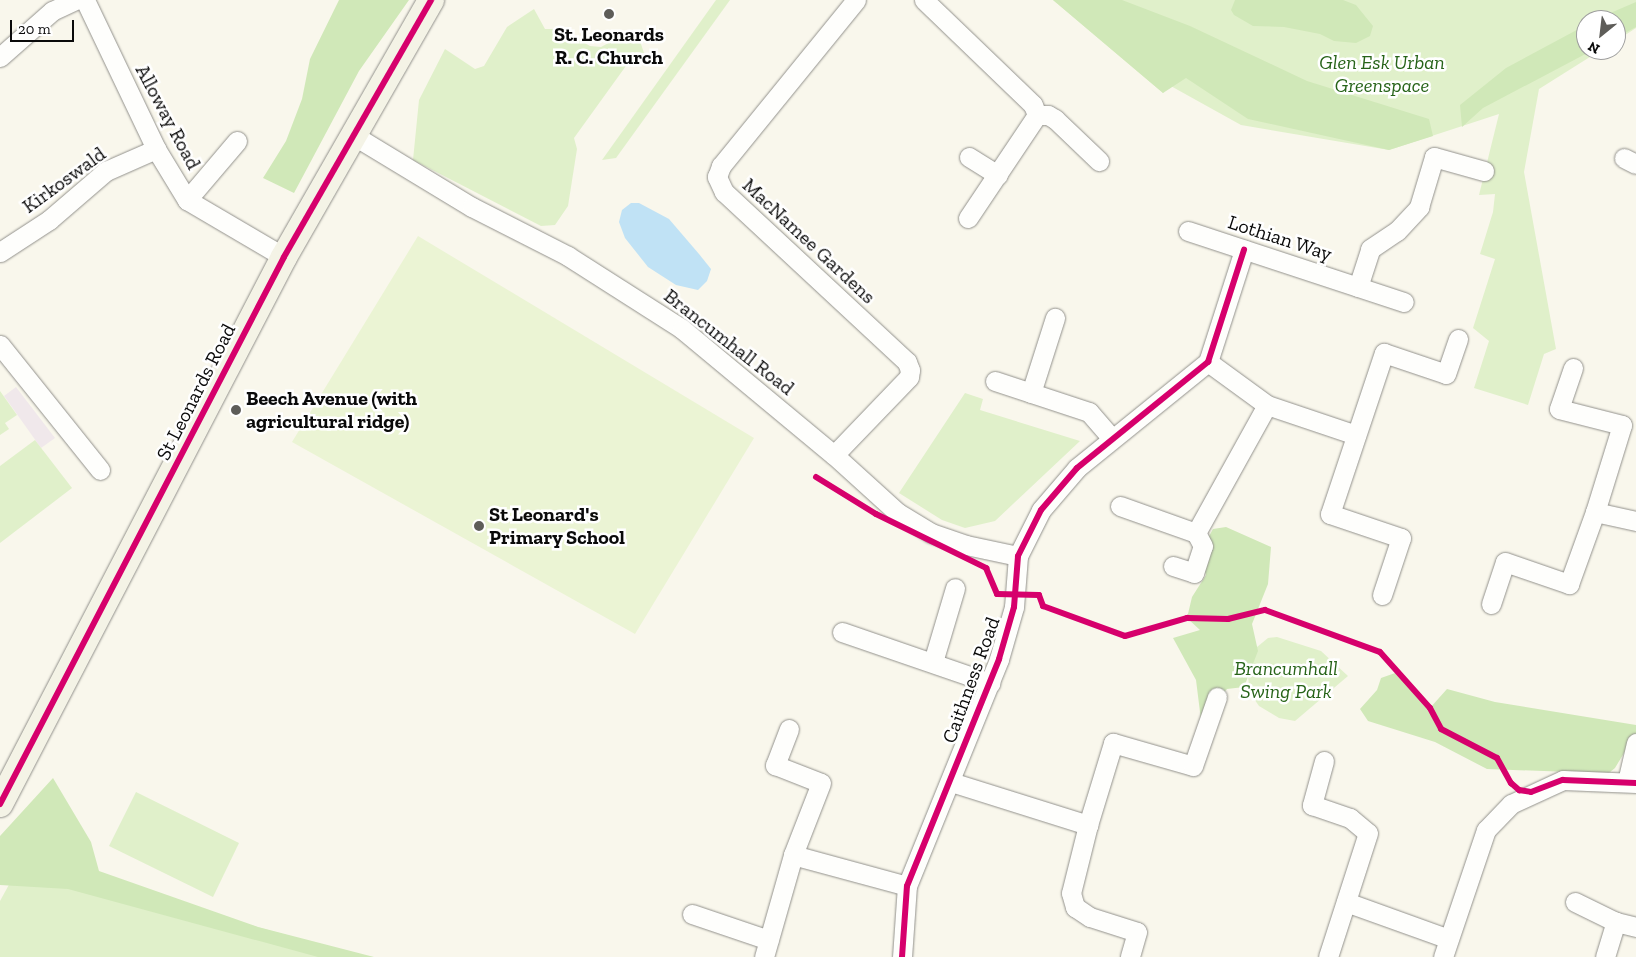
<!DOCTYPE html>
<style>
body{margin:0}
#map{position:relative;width:1636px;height:957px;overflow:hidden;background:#f9f7ec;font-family:"Zilla Slab",serif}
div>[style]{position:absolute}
.industrial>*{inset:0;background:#f0e8eb}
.green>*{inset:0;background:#e0f0ca}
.forest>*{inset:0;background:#d0e8b8}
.pitch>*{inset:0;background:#ebf4d4}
.water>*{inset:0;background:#c0e2f5}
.roads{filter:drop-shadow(0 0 1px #92918c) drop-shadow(0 0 1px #92918c)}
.street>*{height:19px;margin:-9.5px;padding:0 9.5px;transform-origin:9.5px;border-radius:9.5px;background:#fefefc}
.secondary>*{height:26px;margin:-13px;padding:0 13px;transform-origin:13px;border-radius:13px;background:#f4f3e6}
.cycleway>*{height:6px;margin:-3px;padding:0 3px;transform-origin:3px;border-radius:3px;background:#d6006c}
.dots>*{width:14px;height:14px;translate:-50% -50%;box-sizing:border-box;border:2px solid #fff;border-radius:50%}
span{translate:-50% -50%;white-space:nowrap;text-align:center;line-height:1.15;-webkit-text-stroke:5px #fff;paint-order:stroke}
.poi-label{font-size:20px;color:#0a0a0a;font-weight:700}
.left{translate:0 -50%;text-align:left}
.park-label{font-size:20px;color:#266318;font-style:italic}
.street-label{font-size:20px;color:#0a0a0a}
.north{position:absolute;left:1576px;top:10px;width:50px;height:50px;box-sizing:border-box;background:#fff;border:1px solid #9d9d9d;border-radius:50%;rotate:209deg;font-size:14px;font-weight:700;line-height:20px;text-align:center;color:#0a0a0a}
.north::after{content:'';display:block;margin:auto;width:18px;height:22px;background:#5e5d59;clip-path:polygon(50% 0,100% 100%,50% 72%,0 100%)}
.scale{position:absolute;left:10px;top:20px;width:64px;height:22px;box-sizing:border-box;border:2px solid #0a0a0a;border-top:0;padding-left:6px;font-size:15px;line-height:18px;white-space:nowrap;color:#0a0a0a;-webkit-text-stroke:4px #fff;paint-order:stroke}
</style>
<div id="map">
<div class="industrial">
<div style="clip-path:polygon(16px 387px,55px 438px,41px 448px,4px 396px)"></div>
</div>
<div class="green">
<div style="clip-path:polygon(716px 0,730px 0,616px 158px,602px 160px)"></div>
<div style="clip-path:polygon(1053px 0,1636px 0,1636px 28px,1616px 41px,1616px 20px,1586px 20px,1586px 50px,1601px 50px,1539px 89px,1524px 172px,1556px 349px,1544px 354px,1528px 405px,1474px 388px,1489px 341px,1473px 328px,1495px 259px,1480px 254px,1493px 212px,1495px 194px,1479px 195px,1499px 114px,1389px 150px,1241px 125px,1169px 85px,1163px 93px)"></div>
<div style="clip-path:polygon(534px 9px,545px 29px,555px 29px,561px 38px,567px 33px,590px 46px,601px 47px,627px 33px,640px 41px,644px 53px,636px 52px,574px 138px,577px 149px,568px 206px,555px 225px,541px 226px,413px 160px,419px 100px,445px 49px,475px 69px,484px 66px,507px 27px)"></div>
<div style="clip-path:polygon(0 391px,17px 415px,5px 423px,9px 429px,0 435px)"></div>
<div style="clip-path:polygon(965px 393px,983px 399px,980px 410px,1080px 441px,995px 521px,965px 528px,942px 520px,899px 493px)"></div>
<div style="clip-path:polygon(35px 440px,72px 488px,0 543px,0 466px)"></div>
<div style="clip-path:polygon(1277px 637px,1321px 651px,1348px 676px,1295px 721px,1279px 718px,1259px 706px,1250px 693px,1248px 676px,1257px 647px,1268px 638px)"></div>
<div style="clip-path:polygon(136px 792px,239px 843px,213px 897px,109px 846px)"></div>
<div style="clip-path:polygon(22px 861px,365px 957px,0 957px,0 901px)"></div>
</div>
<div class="forest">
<div style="clip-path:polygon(339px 0,409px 0,359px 71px,294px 193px,263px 178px,286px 141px,302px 99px,310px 59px)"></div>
<div style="clip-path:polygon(1053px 0,1122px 0,1190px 26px,1307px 81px,1429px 119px,1433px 136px,1389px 150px,1248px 119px,1186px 78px,1163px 93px)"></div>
<div style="clip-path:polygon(1235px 0,1343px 0,1356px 5px,1373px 26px,1370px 36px,1356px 43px,1334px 41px,1320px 34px,1284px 27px,1253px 26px,1234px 15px,1231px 10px)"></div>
<div style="clip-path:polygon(1636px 2px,1636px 27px,1616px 38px,1616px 20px,1594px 20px)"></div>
<div style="clip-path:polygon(1586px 25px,1586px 50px,1593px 50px,1483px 108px,1462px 127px,1460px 105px,1506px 68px)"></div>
<div style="clip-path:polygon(1226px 527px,1271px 547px,1268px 584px,1252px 624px,1258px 651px,1244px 687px,1227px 689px,1201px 720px,1196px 680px,1173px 638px,1200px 630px,1187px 618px,1192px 597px,1206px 575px,1199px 554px,1213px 529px)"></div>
<div style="clip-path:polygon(1398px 672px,1430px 708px,1447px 689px,1495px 702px,1636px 725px,1636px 733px,1615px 768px,1600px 780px,1570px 772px,1487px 769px,1435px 742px,1368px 721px,1360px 709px,1377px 690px,1381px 678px)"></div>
<div style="clip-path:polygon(53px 778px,91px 842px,99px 871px,258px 927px,374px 957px,318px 957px,68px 889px,0 885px,0 836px)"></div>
</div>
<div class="pitch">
<div style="clip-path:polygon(418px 236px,754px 438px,635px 634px,292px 442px)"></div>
</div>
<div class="water">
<div style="clip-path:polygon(631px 203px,639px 203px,669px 219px,699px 254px,711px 269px,707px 281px,698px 290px,676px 285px,648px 267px,625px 238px,619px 222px,622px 210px)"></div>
</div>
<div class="roads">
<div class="street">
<div style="left:85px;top:0;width:165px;rotate:64.5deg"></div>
<div style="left:156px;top:149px;width:60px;rotate:58.7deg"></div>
<div style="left:924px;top:0;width:151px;rotate:43.9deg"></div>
<div style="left:1033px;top:105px;width:11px;rotate:68deg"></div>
<div style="left:1037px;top:115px;width:124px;rotate:123.8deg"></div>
<div style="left:0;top:57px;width:69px;rotate:-41.5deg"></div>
<div style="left:52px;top:11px;width:26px;rotate:-25deg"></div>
<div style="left:1037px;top:115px;width:11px"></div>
<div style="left:1048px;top:115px;width:8px;rotate:30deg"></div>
<div style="left:1055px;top:119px;width:61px;rotate:43.7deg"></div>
<div style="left:353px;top:135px;width:139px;rotate:31.2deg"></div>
<div style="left:472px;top:207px;width:108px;rotate:27deg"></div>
<div style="left:568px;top:256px;width:135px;rotate:32.6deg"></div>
<div style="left:682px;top:329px;width:197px;rotate:39.7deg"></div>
<div style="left:834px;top:455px;width:86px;rotate:42.2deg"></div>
<div style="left:898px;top:513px;width:39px;rotate:31deg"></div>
<div style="left:931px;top:533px;width:37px;rotate:19deg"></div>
<div style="left:966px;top:545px;width:53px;rotate:11.9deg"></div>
<div style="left:237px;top:141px;width:77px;rotate:130.3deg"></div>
<div style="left:187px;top:200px;width:113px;rotate:30.4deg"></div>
<div style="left:969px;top:157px;width:34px;rotate:32deg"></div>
<div style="left:1624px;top:158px;width:13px;rotate:27deg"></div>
<div style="left:1188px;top:231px;width:227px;rotate:18.2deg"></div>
<div style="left:0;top:252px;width:59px;rotate:-33.1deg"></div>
<div style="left:49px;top:220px;width:75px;rotate:-40.7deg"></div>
<div style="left:106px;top:171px;width:55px;rotate:-23.7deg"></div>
<div style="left:1358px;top:287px;width:40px;rotate:-72deg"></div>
<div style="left:1370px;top:249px;width:32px;rotate:-34deg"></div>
<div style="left:1397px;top:231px;width:33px;rotate:-47deg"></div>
<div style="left:1419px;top:207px;width:52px;rotate:-73.3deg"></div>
<div style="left:1434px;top:157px;width:52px;rotate:15.6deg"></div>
<div style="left:0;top:345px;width:160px;rotate:51.3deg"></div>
<div style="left:1208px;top:362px;width:73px;rotate:36.1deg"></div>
<div style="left:1267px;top:405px;width:94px;rotate:18.6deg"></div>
<div style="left:1573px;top:368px;width:43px;rotate:108.9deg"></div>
<div style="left:1559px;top:409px;width:65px;rotate:14.3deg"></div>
<div style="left:1622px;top:425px;width:91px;rotate:107.2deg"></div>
<div style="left:995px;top:381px;width:99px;rotate:18.3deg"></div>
<div style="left:1089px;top:412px;width:35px;rotate:49deg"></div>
<div style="left:1031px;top:393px;width:79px;rotate:-72.3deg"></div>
<div style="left:834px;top:455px;width:108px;rotate:-46.1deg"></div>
<div style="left:909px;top:377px;width:7px;rotate:-82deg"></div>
<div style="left:910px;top:370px;width:9px;rotate:-111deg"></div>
<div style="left:907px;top:362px;width:250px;rotate:-137.1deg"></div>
<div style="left:724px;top:192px;width:17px;rotate:-115deg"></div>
<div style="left:717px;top:177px;width:12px;rotate:-70deg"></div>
<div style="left:721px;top:166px;width:214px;rotate:-50.9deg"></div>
<div style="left:1120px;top:506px;width:81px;rotate:19.6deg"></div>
<div style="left:1196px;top:533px;width:146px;rotate:-61deg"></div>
<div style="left:1173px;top:566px;width:22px;rotate:18deg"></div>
<div style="left:1194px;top:573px;width:28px;rotate:-72deg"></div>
<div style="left:1203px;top:546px;width:15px;rotate:-118deg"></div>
<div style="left:1382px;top:595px;width:60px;rotate:-71.6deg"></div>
<div style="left:1401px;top:538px;width:75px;rotate:-161.3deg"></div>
<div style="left:1330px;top:514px;width:170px;rotate:-71.5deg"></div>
<div style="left:1384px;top:353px;width:65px;rotate:18.7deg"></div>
<div style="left:1446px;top:374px;width:37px;rotate:-71deg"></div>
<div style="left:1491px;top:604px;width:44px;rotate:-71.6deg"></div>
<div style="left:1505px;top:562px;width:68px;rotate:19deg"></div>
<div style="left:1569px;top:584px;width:77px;rotate:-70.1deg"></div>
<div style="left:1595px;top:512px;width:42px;rotate:12.4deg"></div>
<div style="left:842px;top:632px;width:157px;rotate:19deg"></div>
<div style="left:933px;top:662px;width:77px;rotate:-73.4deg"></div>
<div style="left:789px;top:729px;width:39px;rotate:111deg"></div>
<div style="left:775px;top:765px;width:49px;rotate:21.4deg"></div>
<div style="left:821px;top:783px;width:77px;rotate:111.3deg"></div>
<div style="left:1324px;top:761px;width:46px;rotate:105.3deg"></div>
<div style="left:1312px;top:805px;width:40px;rotate:18.9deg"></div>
<div style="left:1350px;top:818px;width:23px;rotate:40deg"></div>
<div style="left:1368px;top:833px;width:130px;rotate:107.9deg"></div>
<div style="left:951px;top:782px;width:144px;rotate:17.4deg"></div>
<div style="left:1088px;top:825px;width:70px;rotate:104deg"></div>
<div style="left:1071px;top:893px;width:15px;rotate:74deg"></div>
<div style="left:1075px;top:907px;width:18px;rotate:34deg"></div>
<div style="left:1090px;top:917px;width:49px;rotate:17.7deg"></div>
<div style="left:1137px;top:932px;width:26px;rotate:106deg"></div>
<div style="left:1627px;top:782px;width:40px;rotate:-77deg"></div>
<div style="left:1088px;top:825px;width:86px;rotate:-73deg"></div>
<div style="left:1113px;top:743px;width:83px;rotate:16deg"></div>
<div style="left:1193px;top:766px;width:73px;rotate:-70.8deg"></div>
<div style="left:1346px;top:902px;width:109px;rotate:19.8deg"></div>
<div style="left:1575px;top:902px;width:46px;rotate:26deg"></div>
<div style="left:1616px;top:922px;width:21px;rotate:14deg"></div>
<div style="left:692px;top:914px;width:81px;rotate:18.7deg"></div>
<div style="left:764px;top:957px;width:106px;rotate:-74.1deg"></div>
<div style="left:793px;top:855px;width:118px;rotate:15.2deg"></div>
<div style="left:902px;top:957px;width:71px;rotate:-86deg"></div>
<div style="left:907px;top:886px;width:245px;rotate:-67.9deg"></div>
<div style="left:999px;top:659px;width:54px;rotate:-73.9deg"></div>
<div style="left:1014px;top:607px;width:51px;rotate:-85.5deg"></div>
<div style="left:1018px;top:556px;width:51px;rotate:-63.4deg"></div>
<div style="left:1041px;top:510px;width:55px;rotate:-49.4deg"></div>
<div style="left:1077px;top:468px;width:169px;rotate:-39deg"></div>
<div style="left:1208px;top:362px;width:118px;rotate:-72.2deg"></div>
<div style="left:1443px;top:957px;width:134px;rotate:-71.3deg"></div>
<div style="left:1486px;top:830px;width:36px;rotate:-46deg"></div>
<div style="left:1511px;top:804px;width:57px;rotate:-24.8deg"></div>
<div style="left:1563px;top:780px;width:73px;rotate:2.4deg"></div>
<div style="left:1605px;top:957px;width:37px;rotate:-73deg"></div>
</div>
<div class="secondary">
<div style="left:0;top:804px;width:616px;rotate:-62.56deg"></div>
<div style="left:284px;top:257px;width:296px;rotate:-60.2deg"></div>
</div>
</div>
<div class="cycleway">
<div style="left:816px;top:477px;width:70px;rotate:31.7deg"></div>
<div style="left:876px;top:514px;width:123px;rotate:26.1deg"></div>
<div style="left:986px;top:568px;width:28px;rotate:67deg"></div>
<div style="left:997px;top:594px;width:42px;rotate:1.4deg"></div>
<div style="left:1039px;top:595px;width:12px;rotate:70deg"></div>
<div style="left:1043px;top:606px;width:87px;rotate:20.1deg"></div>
<div style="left:1125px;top:636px;width:65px;rotate:-16.2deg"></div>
<div style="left:1187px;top:618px;width:41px;rotate:1.4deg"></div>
<div style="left:1228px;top:619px;width:38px;rotate:-14deg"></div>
<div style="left:1265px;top:610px;width:122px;rotate:20.1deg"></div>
<div style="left:1380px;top:652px;width:75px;rotate:48.2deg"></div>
<div style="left:1430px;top:708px;width:24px;rotate:62deg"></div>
<div style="left:1441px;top:729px;width:63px;rotate:27.4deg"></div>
<div style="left:1497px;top:758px;width:29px;rotate:61deg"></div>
<div style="left:1511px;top:783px;width:11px;rotate:41deg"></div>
<div style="left:1519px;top:790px;width:12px;rotate:9deg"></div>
<div style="left:1531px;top:792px;width:34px;rotate:-21deg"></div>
<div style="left:1563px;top:780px;width:73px;rotate:2.4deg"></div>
<div style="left:0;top:804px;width:616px;rotate:-62.56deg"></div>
<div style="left:284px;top:257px;width:296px;rotate:-60.2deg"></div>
<div style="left:902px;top:957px;width:71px;rotate:-86deg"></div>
<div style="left:907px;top:886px;width:245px;rotate:-67.9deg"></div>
<div style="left:999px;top:659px;width:54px;rotate:-73.9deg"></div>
<div style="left:1014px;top:607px;width:51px;rotate:-85.5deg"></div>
<div style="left:1018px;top:556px;width:51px;rotate:-63.4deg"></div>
<div style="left:1041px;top:510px;width:55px;rotate:-49.4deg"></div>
<div style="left:1077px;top:468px;width:169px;rotate:-39deg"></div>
<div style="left:1208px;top:362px;width:118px;rotate:-72.2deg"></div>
</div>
<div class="dots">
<div style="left:609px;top:14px;background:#5e5d59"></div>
<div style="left:236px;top:410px;background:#5e5d59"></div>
<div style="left:479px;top:526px;background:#5e5d59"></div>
</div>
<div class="poi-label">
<span style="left:609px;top:46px">St. Leonards<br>R. C. Church</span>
<span class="left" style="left:246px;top:410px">Beech Avenue (with<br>agricultural ridge)</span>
<span class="left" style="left:489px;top:526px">St Leonard's<br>Primary School</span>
</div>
<div class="park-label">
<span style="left:1382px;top:74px">Glen Esk Urban<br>Greenspace</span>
<span style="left:1286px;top:680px">Brancumhall<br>Swing Park</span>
</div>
<div class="street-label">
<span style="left:168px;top:117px;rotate:62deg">Alloway Road</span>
<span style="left:64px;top:180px;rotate:-36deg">Kirkoswald</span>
<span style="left:1280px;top:238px;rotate:18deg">Lothian Way</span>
<span style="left:809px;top:241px;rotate:43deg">MacNamee Gardens</span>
<span style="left:729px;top:342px;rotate:38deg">Brancumhall Road</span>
<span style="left:196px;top:392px;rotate:-63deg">St Leonards Road</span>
<span style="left:971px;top:680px;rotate:-70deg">Caithness Road</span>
</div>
<div class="north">N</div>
<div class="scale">20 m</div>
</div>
